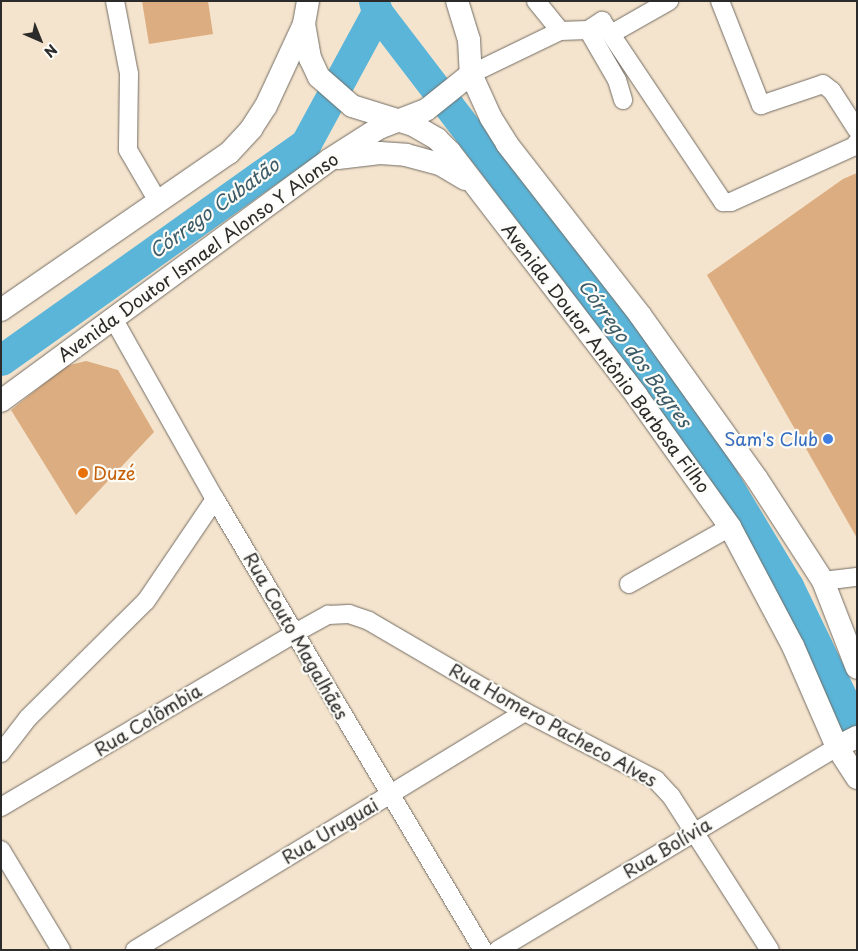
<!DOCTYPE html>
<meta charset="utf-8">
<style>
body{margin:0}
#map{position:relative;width:858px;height:951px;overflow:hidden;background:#f5e4cd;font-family:"Playpen Sans",sans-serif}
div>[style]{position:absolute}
.river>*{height:31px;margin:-15.5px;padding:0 15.5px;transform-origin:15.5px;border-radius:15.5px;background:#5bb5d9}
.building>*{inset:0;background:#dbad81}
.roads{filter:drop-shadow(0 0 1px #726c64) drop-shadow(0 0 1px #726c64)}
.minor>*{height:18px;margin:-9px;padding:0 9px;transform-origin:9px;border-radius:9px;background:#fff}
.major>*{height:22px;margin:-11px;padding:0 11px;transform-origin:11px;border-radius:11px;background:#fff}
.dots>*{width:14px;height:14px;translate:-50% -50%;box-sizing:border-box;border:2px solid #fdfcf7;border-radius:50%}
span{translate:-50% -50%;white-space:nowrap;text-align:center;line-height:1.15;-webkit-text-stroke:4.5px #fdfcf7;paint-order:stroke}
.street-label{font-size:18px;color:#2b2b2b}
.shop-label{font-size:18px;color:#366cbe}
.right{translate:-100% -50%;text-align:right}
.food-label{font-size:18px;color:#c56008}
.left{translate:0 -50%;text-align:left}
.water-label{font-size:19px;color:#3c5b68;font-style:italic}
.frame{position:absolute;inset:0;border:2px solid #2b2b2b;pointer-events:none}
.north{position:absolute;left:15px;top:15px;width:50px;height:50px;-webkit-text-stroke:4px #fdfcf7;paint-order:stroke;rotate:136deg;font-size:14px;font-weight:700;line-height:20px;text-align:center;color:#2b2b2b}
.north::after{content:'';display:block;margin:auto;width:18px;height:22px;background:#2b2b2b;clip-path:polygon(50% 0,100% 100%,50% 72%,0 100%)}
</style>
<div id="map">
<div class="river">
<div style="left:374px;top:1px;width:11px;rotate:75deg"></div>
<div style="left:377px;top:12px;width:364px;rotate:52.6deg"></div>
<div style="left:598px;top:301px;width:199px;rotate:54.4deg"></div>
<div style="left:714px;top:463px;width:144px;rotate:59deg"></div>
<div style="left:788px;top:586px;width:159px;rotate:64.2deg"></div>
<div style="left:1px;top:360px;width:374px;rotate:-35.4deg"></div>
<div style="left:306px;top:143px;width:149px;rotate:-61.5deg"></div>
</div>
<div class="building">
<div style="clip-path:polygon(142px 1px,208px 1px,213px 34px,149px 44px)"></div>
<div style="clip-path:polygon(857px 173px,857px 538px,707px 275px,843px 179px)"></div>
<div style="clip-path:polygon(86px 361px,118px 370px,154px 432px,76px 515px,11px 410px,66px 366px)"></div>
</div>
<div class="roads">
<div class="minor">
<div style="left:115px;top:1px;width:74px;rotate:79.1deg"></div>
<div style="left:129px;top:74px;width:76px;rotate:90.8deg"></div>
<div style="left:128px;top:150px;width:61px;rotate:59.7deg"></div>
<div style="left:536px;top:1px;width:38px;rotate:51deg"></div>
<div style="left:720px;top:1px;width:112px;rotate:68.5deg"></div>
<div style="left:761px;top:105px;width:65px;rotate:-18.7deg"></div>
<div style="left:823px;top:84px;width:11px;rotate:38deg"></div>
<div style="left:832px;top:91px;width:46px;rotate:57.3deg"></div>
<div style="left:588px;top:30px;width:58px;rotate:59.9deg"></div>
<div style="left:617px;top:80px;width:21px;rotate:73deg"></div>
<div style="left:611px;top:34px;width:67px;rotate:-29.6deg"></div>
<div style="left:471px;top:74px;width:99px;rotate:-25.8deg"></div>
<div style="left:560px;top:31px;width:28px;rotate:-2deg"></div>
<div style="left:588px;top:30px;width:17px;rotate:-33deg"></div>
<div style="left:602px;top:21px;width:218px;rotate:56.2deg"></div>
<div style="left:723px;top:202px;width:8px"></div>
<div style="left:731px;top:202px;width:136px;rotate:-24.3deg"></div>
<div style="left:855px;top:146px;width:4px;rotate:-63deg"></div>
<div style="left:114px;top:320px;width:206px;rotate:60.6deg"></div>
<div style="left:215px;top:499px;width:525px;rotate:59.28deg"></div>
<div style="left:823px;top:581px;width:34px;rotate:-7deg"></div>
<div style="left:629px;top:584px;width:116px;rotate:-29.4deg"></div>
<div style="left:1px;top:753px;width:44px;rotate:-52.4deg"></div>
<div style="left:28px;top:718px;width:166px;rotate:-44.8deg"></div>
<div style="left:146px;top:601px;width:123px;rotate:-55.9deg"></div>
<div style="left:1px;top:807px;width:342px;rotate:-30.6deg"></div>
<div style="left:295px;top:633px;width:38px;rotate:-29deg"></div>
<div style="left:328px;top:615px;width:21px;rotate:-3deg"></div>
<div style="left:349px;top:614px;width:21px;rotate:19deg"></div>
<div style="left:369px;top:621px;width:181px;rotate:30.3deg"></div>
<div style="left:525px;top:712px;width:148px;rotate:27.4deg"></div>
<div style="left:656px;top:780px;width:22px;rotate:47deg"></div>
<div style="left:671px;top:796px;width:183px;rotate:57.3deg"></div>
<div style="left:1px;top:850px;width:117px;rotate:59deg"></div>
<div style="left:135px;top:950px;width:457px;rotate:-31.4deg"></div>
<div style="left:498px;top:950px;width:395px;rotate:-30.9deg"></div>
</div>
<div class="major">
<div style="left:308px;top:1px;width:23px;rotate:100deg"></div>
<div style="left:304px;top:24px;width:35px;rotate:80deg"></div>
<div style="left:310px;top:58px;width:21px;rotate:65deg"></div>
<div style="left:319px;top:77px;width:44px;rotate:41.3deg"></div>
<div style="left:352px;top:106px;width:64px;rotate:17.3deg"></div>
<div style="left:413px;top:125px;width:28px;rotate:30deg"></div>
<div style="left:437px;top:139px;width:18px;rotate:45deg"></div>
<div style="left:450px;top:152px;width:307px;rotate:52.5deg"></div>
<div style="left:637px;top:396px;width:161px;rotate:54.6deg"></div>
<div style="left:730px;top:527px;width:135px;rotate:62.1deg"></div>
<div style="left:793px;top:646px;width:110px;rotate:66.5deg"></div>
<div style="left:837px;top:747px;width:37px;rotate:57deg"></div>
<div style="left:457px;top:1px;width:41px;rotate:72.9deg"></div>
<div style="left:469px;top:40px;width:34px;rotate:87deg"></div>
<div style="left:471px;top:74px;width:48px;rotate:65.6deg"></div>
<div style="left:491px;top:118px;width:31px;rotate:58deg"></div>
<div style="left:507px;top:144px;width:217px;rotate:52.1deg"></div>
<div style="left:640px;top:315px;width:201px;rotate:54.5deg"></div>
<div style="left:757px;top:479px;width:121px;rotate:57.1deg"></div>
<div style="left:823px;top:581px;width:93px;rotate:68.7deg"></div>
<div style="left:338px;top:158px;width:42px;rotate:-6.8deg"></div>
<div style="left:380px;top:153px;width:26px;rotate:4deg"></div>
<div style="left:406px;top:155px;width:35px;rotate:15deg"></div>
<div style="left:440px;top:164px;width:29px;rotate:31deg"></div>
<div style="left:1px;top:310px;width:277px;rotate:-34.6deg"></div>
<div style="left:229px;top:153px;width:33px;rotate:-47deg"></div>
<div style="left:251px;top:129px;width:27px;rotate:-57deg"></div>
<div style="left:266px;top:106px;width:90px;rotate:-65.1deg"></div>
<div style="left:1px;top:401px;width:407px;rotate:-36.3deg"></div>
<div style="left:329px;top:160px;width:59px;rotate:-32.6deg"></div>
<div style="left:379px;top:128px;width:50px;rotate:-21deg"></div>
<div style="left:426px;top:110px;width:58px;rotate:-38.7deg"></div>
<div style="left:837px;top:747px;width:22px;rotate:-27deg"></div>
</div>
</div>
<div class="dots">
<div style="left:828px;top:439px;background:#3f7fe0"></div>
<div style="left:83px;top:473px;background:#e8710a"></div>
</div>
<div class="street-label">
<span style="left:198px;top:257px;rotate:-36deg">Avenida Doutor Ismael Alonso Y Alonso</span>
<span style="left:606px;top:358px;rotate:53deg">Avenida Doutor Antônio Barbosa Filho</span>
<span style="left:296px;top:636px;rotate:60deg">Rua Couto Magalhães</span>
<span style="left:148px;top:720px;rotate:-31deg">Rua Colômbia</span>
<span style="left:553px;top:725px;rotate:29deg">Rua Homero Pacheco Alves</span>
<span style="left:330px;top:831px;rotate:-31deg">Rua Uruguai</span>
<span style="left:667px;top:848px;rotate:-31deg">Rua Bolívia</span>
</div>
<div class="shop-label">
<span class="right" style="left:818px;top:439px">Sam's Club</span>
</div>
<div class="food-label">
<span class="left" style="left:93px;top:473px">Duzé</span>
</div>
<div class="water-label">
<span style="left:214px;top:208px;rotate:-36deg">Córrego Cubatão</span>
<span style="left:635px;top:353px;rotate:54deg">Córrego dos Bagres</span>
</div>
<div class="frame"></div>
<div class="north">N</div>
</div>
